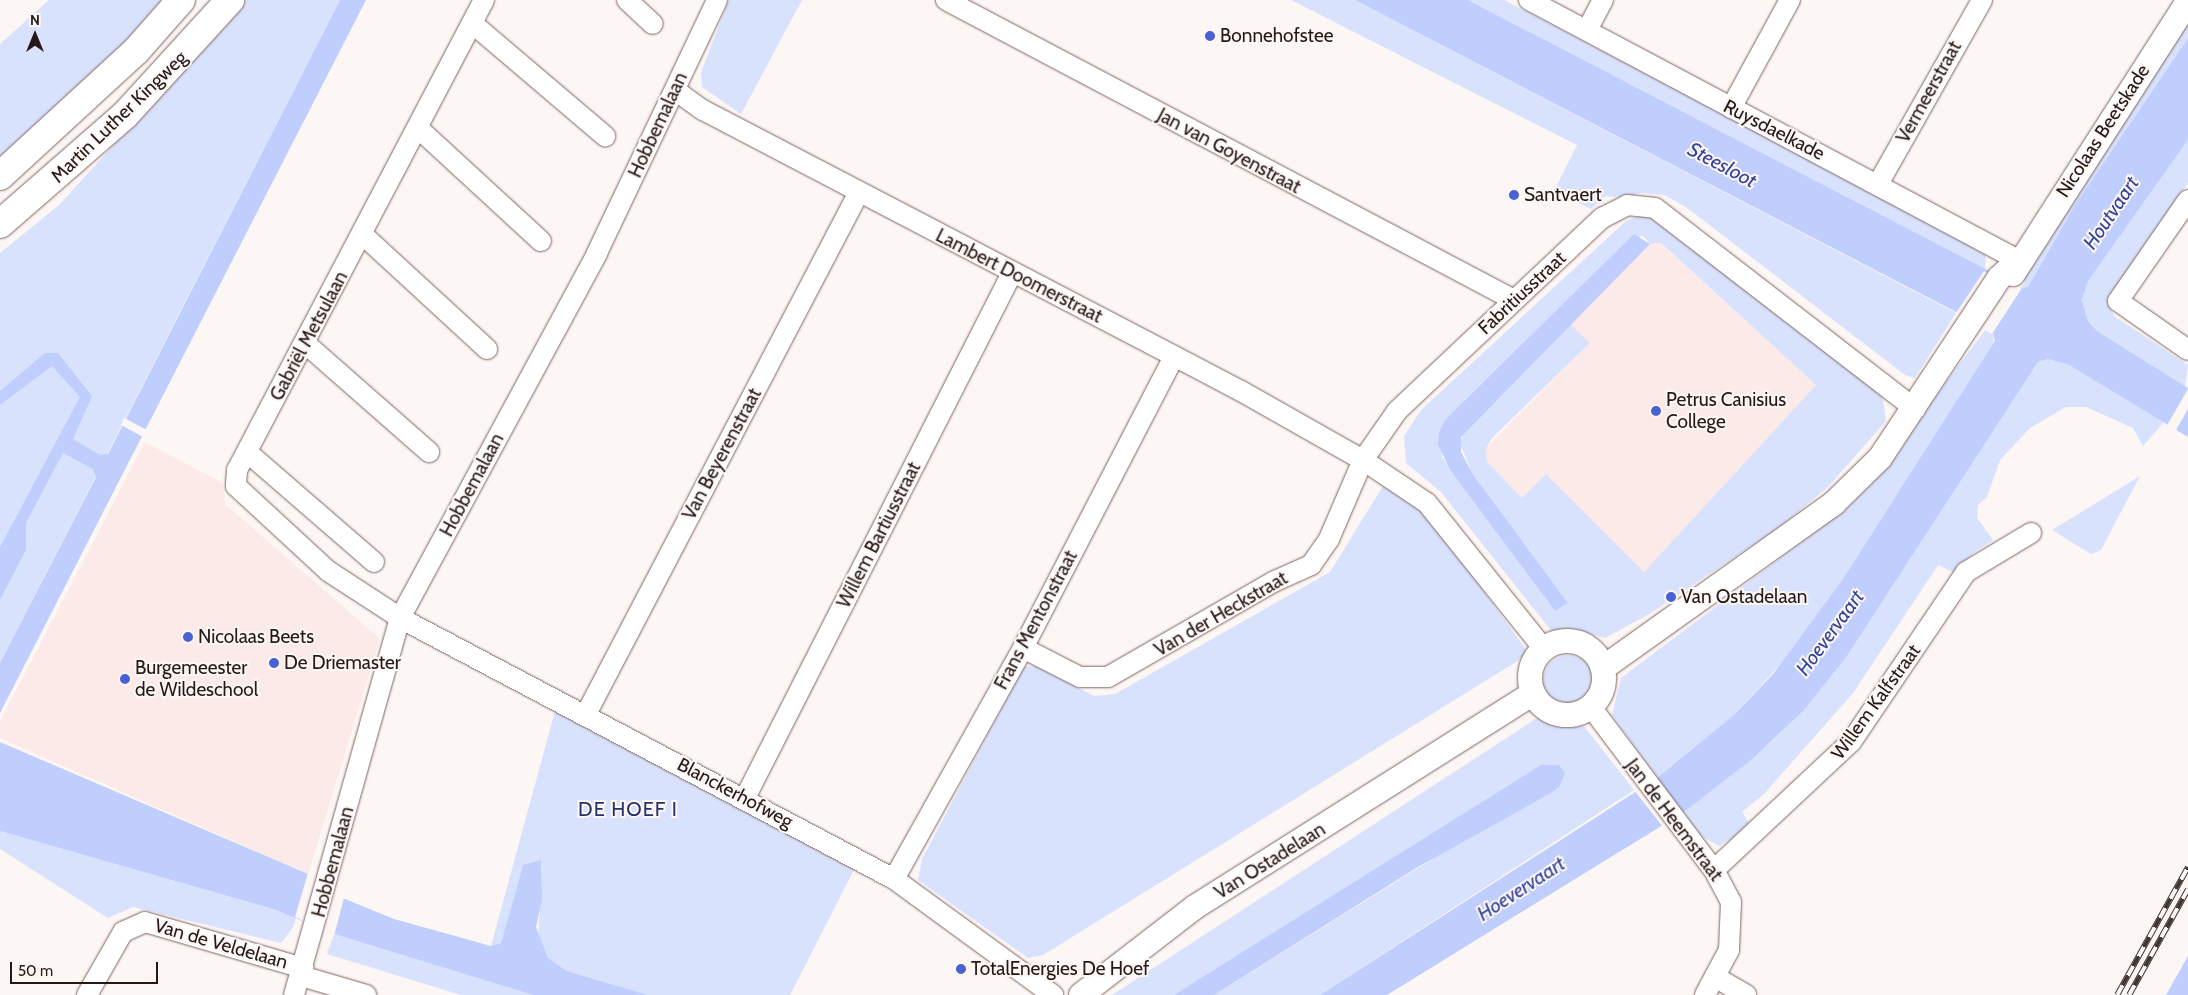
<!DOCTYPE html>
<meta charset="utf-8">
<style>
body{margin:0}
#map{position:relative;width:2188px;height:995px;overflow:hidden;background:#fcf6f4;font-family:Cabin,sans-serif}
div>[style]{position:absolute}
.built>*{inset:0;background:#fbeae7}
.green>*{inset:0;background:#d9e2fd}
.round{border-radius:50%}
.water>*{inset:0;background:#bfcefd}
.pier>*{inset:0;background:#fcf6f4}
.roads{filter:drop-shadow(0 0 1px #7f645f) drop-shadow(0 0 1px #7f645f)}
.minor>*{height:20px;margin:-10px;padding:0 10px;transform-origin:10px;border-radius:10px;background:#fff}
.tertiary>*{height:24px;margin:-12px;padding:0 12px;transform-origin:12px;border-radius:12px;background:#fff}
.tertiary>.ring{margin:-12px;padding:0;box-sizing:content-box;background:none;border:24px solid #fff;border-radius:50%}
.trunk>*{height:28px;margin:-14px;padding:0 14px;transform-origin:14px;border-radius:14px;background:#fff}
.rail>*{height:5.5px;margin-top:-2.75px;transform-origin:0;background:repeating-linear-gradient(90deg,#fcf6f4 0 11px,#403634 0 22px);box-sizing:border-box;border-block:1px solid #403634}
.dots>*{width:14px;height:14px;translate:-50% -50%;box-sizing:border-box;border:2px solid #fcf6f4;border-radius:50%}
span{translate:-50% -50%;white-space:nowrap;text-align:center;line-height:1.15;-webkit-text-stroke:4px #fcf6f4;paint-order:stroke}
.poi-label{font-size:19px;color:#241917}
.left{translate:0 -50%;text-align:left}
.street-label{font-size:19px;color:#241917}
.water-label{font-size:20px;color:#32439a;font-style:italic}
.neighbourhood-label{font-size:20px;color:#25316a;letter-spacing:1px}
.north{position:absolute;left:10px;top:10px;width:50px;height:50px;-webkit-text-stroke:4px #fcf6f4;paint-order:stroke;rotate:0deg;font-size:14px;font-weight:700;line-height:20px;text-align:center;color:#241917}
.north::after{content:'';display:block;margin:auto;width:18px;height:22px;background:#241917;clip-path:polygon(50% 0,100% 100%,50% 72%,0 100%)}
.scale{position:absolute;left:10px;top:962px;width:148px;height:22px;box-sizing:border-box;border:2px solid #241917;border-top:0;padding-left:6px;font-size:15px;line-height:18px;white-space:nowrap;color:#241917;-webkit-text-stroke:4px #fcf6f4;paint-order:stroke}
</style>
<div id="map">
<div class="built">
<div style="clip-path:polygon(1660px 243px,1816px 385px,1644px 572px,1546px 474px,1522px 498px,1487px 462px,1486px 448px,1590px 343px,1570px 324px,1650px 244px)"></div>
<div style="clip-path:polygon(145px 442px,223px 483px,225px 504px,380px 639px,308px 874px,0 738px,0 722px)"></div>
</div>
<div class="green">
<div style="clip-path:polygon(49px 0,165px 0,138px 31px,0 160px,0 44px)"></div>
<div style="clip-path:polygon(246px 0,340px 0,0 663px,0 253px,59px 205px)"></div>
<div style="clip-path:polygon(729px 0,802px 0,741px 114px,702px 87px,701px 72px)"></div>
<div style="clip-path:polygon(1291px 0,1355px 0,1956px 313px,1915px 378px,1905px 375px,1686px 207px,1664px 195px,1642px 193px,1623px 198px,1606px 196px,1591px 209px,1554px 191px,1577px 145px)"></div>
<div style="clip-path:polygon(1468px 0,1504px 0,1986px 250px,1985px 269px)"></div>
<div style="clip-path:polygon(2188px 18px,2188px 38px,2075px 205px,2028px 288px,2022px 288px,2025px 282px,2020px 278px)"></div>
<div style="clip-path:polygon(2188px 140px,2188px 183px,2107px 300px,2114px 316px,2188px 365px,2185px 386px,2097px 331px,2088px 321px,2082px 300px,2088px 281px)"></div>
<div style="clip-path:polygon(evenodd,1643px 214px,1651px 214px,1882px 394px,1886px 421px,1828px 487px,1781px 526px,1651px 613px,1605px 638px,1574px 629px,1553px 633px,1441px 492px,1406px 463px,1404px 436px,1421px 410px,1626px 221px,1643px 214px,1642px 235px,1650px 244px,1661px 243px,1816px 385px,1644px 572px,1546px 474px,1522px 498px,1487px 462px,1486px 448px,1493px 437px,1590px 343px,1570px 324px,1465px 429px,1460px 443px,1472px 473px,1568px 603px,1555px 611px,1442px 457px,1444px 421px,1642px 235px)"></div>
<div style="clip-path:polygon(1986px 329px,1993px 333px,1994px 347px,1843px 579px,1788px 656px,1735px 714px,1657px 778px,1612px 715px,1621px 678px,1840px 513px,1879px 470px)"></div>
<div style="clip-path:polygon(2048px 359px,2069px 365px,2164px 422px,2143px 446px,2133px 428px,2086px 407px,2066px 407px,2030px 428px,2000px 460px,1987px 497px,1978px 505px,1977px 518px,1993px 540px,1972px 554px,1957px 574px,1938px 565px,1853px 693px,1764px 794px,1742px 812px,1751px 826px,1719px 846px,1701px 836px,1684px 812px,1772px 741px,1847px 656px,2038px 362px)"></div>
<div style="clip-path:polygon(2140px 476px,2101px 550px,2091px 554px,2052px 530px)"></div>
<div style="clip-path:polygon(1383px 486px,1396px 487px,1427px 512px,1529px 654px,1043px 955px,1028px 958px,918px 880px,922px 859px,1024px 666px,1039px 667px,1094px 696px,1115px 694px,1330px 572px)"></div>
<div class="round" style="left:1543px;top:655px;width:50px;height:50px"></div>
<div style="clip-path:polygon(555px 711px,855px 868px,790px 995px,648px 995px,567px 971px,548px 958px,538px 938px,542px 867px,523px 865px,501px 943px,491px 946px)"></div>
<div style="clip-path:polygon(1540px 716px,1556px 725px,1584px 726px,1634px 790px,1320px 995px,1214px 995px,1463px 840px,1549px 764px,1174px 995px,1112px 995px)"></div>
<div style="clip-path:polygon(0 831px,296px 916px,294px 926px,281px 943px,133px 907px,108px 918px,0 849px)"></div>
<div style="clip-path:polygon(334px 934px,533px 995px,461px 995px,327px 954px)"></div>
</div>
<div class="water">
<div style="clip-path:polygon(340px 0,366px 0,0 713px,0 663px,96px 477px,93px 469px,63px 453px,26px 523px,26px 550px,0 600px,0 547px,80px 397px,52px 366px,0 405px,0 391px,45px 353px,58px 353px,92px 396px,73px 439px,100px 455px,108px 454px)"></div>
<div style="clip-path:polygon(1355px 0,1468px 0,2022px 288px,2028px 287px,2075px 205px,2188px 38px,2188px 140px,2088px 281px,2082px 300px,2088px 321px,2097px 331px,2188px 388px,2188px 437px,2069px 365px,2048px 359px,2038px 362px,1847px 656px,1803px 711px,1752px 759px,1684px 812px,1387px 995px,1320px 995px,1657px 778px,1735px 714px,1774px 673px,1843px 579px,1995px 341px,1993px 333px,1958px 313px)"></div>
<div style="clip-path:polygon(1634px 234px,1650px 244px,1461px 437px,1461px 452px,1472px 473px,1568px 603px,1555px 611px,1451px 471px,1438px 445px,1439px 433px,1444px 421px)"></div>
<div style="clip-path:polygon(0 742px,308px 874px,340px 897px,394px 919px,491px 946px,501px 943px,523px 865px,541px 860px,542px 900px,536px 927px,548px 958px,567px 971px,648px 995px,533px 995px,334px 934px,276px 910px,0 831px)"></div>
<div style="clip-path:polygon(1541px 765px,1559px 765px,1565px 773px,1560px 786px,1551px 793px,1418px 867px,1214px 995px,1174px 995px)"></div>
<div style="clip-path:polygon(2188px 956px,2188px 995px,2166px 995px)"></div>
</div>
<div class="pier">
<div style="clip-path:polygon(1984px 271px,2022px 288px,1992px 334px,1956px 313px)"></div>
<div style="clip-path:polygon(2188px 389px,2188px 409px,2175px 432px,2166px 427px)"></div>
<div style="clip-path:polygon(124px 418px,149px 431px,145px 438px,121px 425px)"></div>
<div style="clip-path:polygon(1656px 776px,1684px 813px,1663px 827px,1634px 790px)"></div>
<div style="clip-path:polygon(308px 873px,344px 898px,334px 936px,295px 917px)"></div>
</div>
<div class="roads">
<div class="minor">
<div style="left:484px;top:0;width:531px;rotate:117.72deg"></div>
<div style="left:237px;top:470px;width:16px;rotate:94deg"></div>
<div style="left:236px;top:486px;width:125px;rotate:42.7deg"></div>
<div style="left:328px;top:571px;width:86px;rotate:33.1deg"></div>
<div style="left:400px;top:618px;width:559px;rotate:27.85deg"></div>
<div style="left:894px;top:879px;width:197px;rotate:36.1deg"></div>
<div style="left:627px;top:0;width:35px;rotate:43deg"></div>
<div style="left:946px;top:0;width:642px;rotate:27.84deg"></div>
<div style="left:1529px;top:0;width:554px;rotate:28deg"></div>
<div style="left:472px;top:23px;width:175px;rotate:40.4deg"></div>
<div style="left:1587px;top:30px;width:34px;rotate:-62deg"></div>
<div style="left:675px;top:90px;width:34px;rotate:36deg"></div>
<div style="left:703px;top:110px;width:607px;rotate:27.58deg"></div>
<div style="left:1241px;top:391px;width:140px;rotate:29.5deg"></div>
<div style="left:1363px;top:460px;width:77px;rotate:33.9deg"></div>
<div style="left:1427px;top:503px;width:187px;rotate:51.3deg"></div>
<div style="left:1731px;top:108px;width:123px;rotate:-61.4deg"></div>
<div style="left:418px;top:128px;width:167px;rotate:42.6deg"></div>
<div style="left:1878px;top:184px;width:211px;rotate:-60.5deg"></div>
<div style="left:2188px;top:200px;width:123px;rotate:124.7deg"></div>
<div style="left:2118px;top:301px;width:85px;rotate:35deg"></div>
<div style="left:362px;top:234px;width:170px;rotate:42.6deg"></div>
<div style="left:306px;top:344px;width:164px;rotate:41.3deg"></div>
<div style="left:247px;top:452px;width:168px;rotate:40.9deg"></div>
<div style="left:1023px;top:648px;width:64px;rotate:27deg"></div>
<div style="left:1080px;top:677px;width:28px"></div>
<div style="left:1108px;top:677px;width:190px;rotate:-29.9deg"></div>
<div style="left:1273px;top:582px;width:42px;rotate:-24.1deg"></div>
<div style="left:1311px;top:565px;width:32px;rotate:-55deg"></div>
<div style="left:1329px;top:539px;width:86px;rotate:-66.7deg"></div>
<div style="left:1363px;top:460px;width:60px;rotate:-55.2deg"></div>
<div style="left:1397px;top:411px;width:282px;rotate:-43.3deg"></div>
<div style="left:1602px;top:218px;width:28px;rotate:-27deg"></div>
<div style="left:1627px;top:205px;width:28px;rotate:6deg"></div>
<div style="left:1655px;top:208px;width:329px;rotate:37.7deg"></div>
<div style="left:1591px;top:707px;width:204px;rotate:53deg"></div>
<div style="left:1714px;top:870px;width:36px;rotate:62deg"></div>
<div style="left:1731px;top:902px;width:48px;rotate:92.4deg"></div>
<div style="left:1729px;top:950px;width:51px;rotate:118.1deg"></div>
<div style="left:585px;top:716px;width:591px;rotate:-62.39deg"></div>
<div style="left:745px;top:798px;width:589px;rotate:-63.04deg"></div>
<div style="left:1714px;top:870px;width:187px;rotate:-43.1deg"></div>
<div style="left:1851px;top:742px;width:205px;rotate:-55.9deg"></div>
<div style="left:1966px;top:572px;width:76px;rotate:-31deg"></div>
<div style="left:894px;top:879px;width:265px;rotate:-60.8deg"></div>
<div style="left:1023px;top:648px;width:326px;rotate:-62.6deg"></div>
<div style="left:301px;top:976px;width:68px;rotate:16.3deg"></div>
<div style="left:1715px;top:977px;width:36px;rotate:30deg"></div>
<div style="left:87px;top:995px;width:73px;rotate:-60.3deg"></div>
<div style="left:123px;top:932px;width:24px;rotate:-24deg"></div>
<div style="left:145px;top:922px;width:165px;rotate:16.2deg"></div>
<div style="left:294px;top:995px;width:392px;rotate:-74.3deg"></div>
<div style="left:400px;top:618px;width:415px;rotate:-61.6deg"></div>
<div style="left:597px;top:253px;width:280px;rotate:-64.6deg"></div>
</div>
<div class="tertiary">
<div style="left:2013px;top:274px;width:324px;rotate:-57.3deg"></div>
<div class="ring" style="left:1530px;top:641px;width:50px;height:50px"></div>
<div style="left:1603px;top:668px;width:284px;rotate:-35.5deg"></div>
<div style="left:1834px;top:503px;width:64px;rotate:-44.4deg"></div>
<div style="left:1880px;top:458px;width:216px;rotate:-56.5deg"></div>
<div style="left:1999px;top:278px;width:26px;rotate:-43deg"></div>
<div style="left:1081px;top:995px;width:144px;rotate:-37.7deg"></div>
<div style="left:1195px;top:907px;width:400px;rotate:-32.3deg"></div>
</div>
<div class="trunk">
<div style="left:0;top:176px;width:185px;rotate:-42.6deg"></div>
<div style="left:136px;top:51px;width:68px;rotate:-48.6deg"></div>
<div style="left:0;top:224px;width:166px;rotate:-41.1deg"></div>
<div style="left:125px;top:115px;width:156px;rotate:-47.6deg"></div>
</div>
</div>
<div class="rail">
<div style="left:2117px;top:995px;width:146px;rotate:-61deg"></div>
<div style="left:2129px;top:995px;width:121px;rotate:-60.9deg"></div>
</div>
<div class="dots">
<div style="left:1210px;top:36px;background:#4a60d5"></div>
<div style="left:1514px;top:195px;background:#4a60d5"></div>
<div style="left:1656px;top:411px;background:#4a60d5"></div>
<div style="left:1671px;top:597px;background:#4a60d5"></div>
<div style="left:188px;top:637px;background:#4a60d5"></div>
<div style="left:274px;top:663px;background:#4a60d5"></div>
<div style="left:125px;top:679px;background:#4a60d5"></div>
<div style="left:961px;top:969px;background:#4a60d5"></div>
</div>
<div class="poi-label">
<span class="left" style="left:1220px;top:36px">Bonnehofstee</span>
<span class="left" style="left:1524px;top:195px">Santvaert</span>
<span class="left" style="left:1666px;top:411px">Petrus Canisius<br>College</span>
<span class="left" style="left:1681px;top:597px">Van Ostadelaan</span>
<span class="left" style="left:198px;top:637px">Nicolaas Beets</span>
<span class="left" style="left:284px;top:663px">De Driemaster</span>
<span class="left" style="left:135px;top:679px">Burgemeester<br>de Wildeschool</span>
<span class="left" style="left:971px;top:969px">TotalEnergies De Hoef</span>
</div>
<div class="street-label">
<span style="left:1929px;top:92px;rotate:-61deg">Vermeerstraat</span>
<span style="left:119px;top:117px;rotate:-44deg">Martin Luther Kingweg</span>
<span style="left:658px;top:125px;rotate:-65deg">Hobbemalaan</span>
<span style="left:1774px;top:130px;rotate:27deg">Ruysdaelkade</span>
<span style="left:2103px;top:131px;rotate:-57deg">Nicolaas Beetskade</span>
<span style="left:1229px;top:151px;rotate:28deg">Jan van Goyenstraat</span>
<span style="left:1019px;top:276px;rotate:27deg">Lambert Doomerstraat</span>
<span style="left:1522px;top:293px;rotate:-43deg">Fabritiusstraat</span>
<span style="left:309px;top:336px;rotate:-62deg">Gabriël Metsulaan</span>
<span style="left:722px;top:454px;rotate:-62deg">Van Beyerenstraat</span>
<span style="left:472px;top:485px;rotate:-62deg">Hobbemalaan</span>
<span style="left:879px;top:535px;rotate:-63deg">Willem Bartiusstraat</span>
<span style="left:1221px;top:614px;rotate:-30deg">Van der Heckstraat</span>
<span style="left:1036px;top:620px;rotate:-62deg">Frans Mentonstraat</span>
<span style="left:1876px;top:702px;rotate:-54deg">Willem Kalfstraat</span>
<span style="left:735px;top:793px;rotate:28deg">Blanckerhofweg</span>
<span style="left:1674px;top:820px;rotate:53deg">Jan de Heemstraat</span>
<span style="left:1270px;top:861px;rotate:-32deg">Van Ostadelaan</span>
<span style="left:333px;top:862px;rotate:-75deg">Hobbemalaan</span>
<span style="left:221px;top:944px;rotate:16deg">Van de Veldelaan</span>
</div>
<div class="water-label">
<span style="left:1722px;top:165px;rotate:28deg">Steesloot</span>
<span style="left:2111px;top:213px;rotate:-56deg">Houtvaart</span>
<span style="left:1830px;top:633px;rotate:-54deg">Hoevervaart</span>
<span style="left:1521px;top:889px;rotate:-33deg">Hoevervaart</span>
</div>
<div class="neighbourhood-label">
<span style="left:628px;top:809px">DE HOEF I</span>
</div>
<div class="north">N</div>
<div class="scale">50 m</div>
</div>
